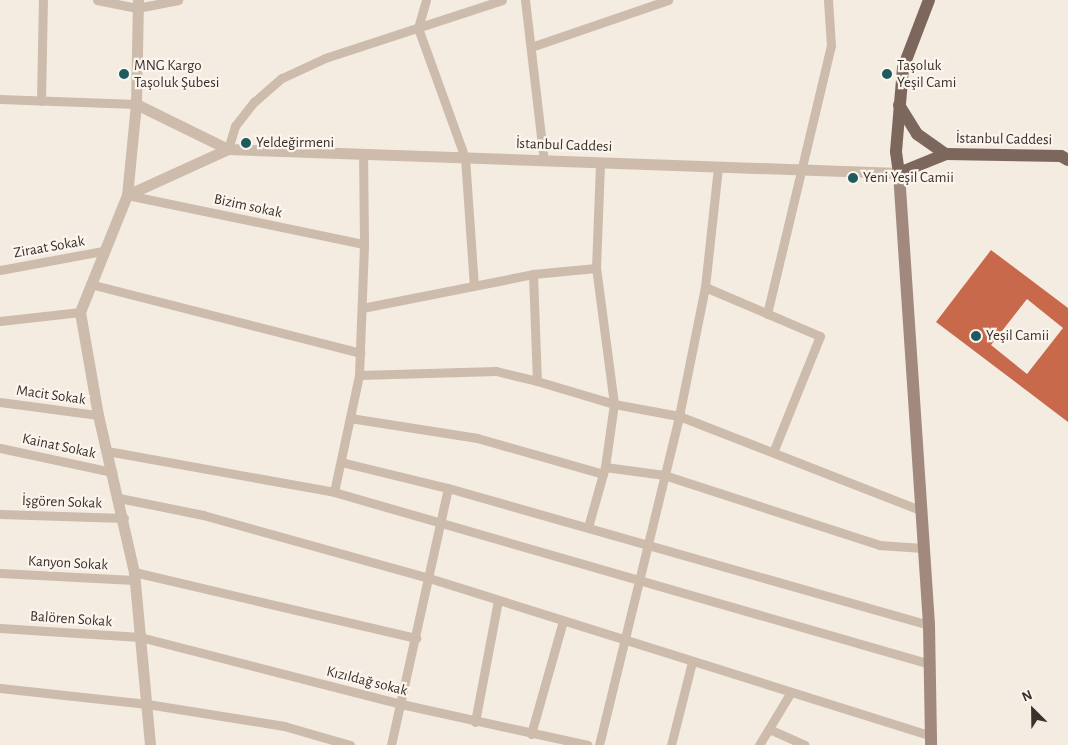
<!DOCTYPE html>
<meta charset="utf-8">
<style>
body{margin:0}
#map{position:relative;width:1068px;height:745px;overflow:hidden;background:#f4ebe1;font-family:"Alegreya Sans",sans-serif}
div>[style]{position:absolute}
.building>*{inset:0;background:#c8694b}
.minor>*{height:9px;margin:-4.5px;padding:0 4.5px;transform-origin:4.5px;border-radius:4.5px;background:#cdbbac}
.tertiary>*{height:11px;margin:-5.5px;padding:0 5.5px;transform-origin:5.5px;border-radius:5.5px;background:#cdbbac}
.secondary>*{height:12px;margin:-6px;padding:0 6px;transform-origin:6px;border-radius:6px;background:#a18a7d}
.primary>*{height:12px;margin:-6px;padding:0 6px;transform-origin:6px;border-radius:6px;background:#7d675c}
.dots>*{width:14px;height:14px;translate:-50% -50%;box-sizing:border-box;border:2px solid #fbf5ee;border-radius:50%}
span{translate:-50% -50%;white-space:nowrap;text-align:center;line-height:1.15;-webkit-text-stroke:4.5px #fbf5ee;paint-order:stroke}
.poi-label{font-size:15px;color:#3b302b}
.left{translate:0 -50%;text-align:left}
.street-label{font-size:15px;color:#3b302b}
.north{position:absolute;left:1008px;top:685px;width:50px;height:50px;-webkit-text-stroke:4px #fbf5ee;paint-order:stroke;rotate:337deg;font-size:14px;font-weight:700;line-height:20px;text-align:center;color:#3b302b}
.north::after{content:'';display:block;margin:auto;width:18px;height:22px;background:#3b302b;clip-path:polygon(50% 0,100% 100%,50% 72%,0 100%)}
</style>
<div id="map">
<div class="building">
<div style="clip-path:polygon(evenodd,991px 250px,1068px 308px,1068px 422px,936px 322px,991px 250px,1027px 299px,1063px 328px,1027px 374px,991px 345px,1027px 299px)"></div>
</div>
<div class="minor">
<div style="left:97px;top:0;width:41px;rotate:11.3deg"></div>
<div style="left:137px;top:8px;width:42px;rotate:-11deg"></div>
<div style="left:426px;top:0;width:29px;rotate:106deg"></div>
<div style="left:418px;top:28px;width:138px;rotate:70.1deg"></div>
<div style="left:465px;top:158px;width:128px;rotate:86deg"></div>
<div style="left:525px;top:0;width:162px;rotate:83.3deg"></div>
<div style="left:531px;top:47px;width:145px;rotate:-18.9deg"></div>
<div style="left:0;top:99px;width:136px;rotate:2.1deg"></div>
<div style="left:41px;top:101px;width:101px;rotate:-88.9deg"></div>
<div style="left:228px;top:149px;width:24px;rotate:-73deg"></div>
<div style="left:235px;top:126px;width:31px;rotate:-52deg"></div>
<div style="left:254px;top:102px;width:37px;rotate:-41deg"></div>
<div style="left:282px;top:78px;width:47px;rotate:-24.9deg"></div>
<div style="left:325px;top:58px;width:186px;rotate:-18.1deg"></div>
<div style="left:127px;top:195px;width:242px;rotate:11.7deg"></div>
<div style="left:0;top:270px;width:105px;rotate:-10.5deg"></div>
<div style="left:533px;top:274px;width:107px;rotate:87.9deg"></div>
<div style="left:90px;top:284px;width:279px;rotate:14.3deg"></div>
<div style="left:705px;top:287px;width:125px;rotate:23.1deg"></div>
<div style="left:820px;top:336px;width:123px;rotate:112deg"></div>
<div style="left:362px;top:308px;width:174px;rotate:-11.2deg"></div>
<div style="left:533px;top:274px;width:63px;rotate:-5.4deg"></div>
<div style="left:767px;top:314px;width:276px;rotate:-76.6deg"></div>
<div style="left:831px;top:46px;width:46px;rotate:-93.7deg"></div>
<div style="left:0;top:321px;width:81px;rotate:-6.4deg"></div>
<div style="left:359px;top:375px;width:137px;rotate:-1.7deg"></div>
<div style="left:496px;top:371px;width:42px;rotate:13.7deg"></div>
<div style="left:537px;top:381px;width:80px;rotate:16.6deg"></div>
<div style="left:614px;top:404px;width:66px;rotate:10.5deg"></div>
<div style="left:679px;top:416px;width:259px;rotate:21.3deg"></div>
<div style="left:0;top:402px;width:99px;rotate:7.6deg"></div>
<div style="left:350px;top:418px;width:129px;rotate:8.9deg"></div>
<div style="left:477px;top:438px;width:131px;rotate:15.9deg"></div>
<div style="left:0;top:448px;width:115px;rotate:12.1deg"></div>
<div style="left:107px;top:451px;width:231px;rotate:10.2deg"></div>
<div style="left:334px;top:492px;width:620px;rotate:16.1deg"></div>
<div style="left:341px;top:462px;width:110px;rotate:13.7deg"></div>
<div style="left:448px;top:488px;width:500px;rotate:15.9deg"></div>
<div style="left:605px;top:467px;width:60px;rotate:7.7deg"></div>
<div style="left:664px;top:475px;width:226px;rotate:18deg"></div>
<div style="left:879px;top:545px;width:44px;rotate:3.9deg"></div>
<div style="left:334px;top:492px;width:120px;rotate:-77.9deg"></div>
<div style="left:359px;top:375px;width:131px;rotate:-87.8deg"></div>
<div style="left:364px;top:244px;width:90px;rotate:-90.6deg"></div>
<div style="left:119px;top:498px;width:86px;rotate:11.4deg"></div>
<div style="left:203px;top:515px;width:235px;rotate:15.6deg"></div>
<div style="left:429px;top:578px;width:527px;rotate:17.44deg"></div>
<div style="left:0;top:514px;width:124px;rotate:1.8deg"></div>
<div style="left:588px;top:527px;width:62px;rotate:-74.2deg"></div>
<div style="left:605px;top:467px;width:64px;rotate:-81.9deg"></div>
<div style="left:614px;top:404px;width:137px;rotate:-97.5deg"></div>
<div style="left:596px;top:268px;width:106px;rotate:-87.8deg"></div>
<div style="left:134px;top:572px;width:290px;rotate:13.2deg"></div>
<div style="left:0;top:573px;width:134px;rotate:3deg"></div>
<div style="left:0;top:628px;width:140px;rotate:3.7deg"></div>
<div style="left:140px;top:637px;width:269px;rotate:14.4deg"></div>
<div style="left:401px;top:704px;width:191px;rotate:12.4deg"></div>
<div style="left:0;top:688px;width:148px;rotate:6.2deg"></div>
<div style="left:147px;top:704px;width:139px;rotate:9.1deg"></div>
<div style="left:284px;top:726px;width:69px;rotate:16.1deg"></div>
<div style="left:475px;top:722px;width:124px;rotate:-79.3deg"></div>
<div style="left:769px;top:729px;width:39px;rotate:24deg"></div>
<div style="left:531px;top:734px;width:117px;rotate:-74.2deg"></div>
<div style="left:391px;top:745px;width:263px;rotate:-77.5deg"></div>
<div style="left:599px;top:745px;width:339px;rotate:-76.3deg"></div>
<div style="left:679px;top:416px;width:132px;rotate:-78.6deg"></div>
<div style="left:705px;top:287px;width:121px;rotate:-83.8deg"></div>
<div style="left:671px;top:745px;width:86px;rotate:-75.8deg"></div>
<div style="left:759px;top:745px;width:62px;rotate:-58.9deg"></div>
</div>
<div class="tertiary">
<div style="left:138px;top:0;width:104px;rotate:91.1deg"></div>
<div style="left:136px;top:104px;width:91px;rotate:95.6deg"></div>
<div style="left:127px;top:195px;width:126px;rotate:111.9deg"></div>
<div style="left:80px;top:312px;width:105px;rotate:80.1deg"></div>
<div style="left:98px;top:415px;width:161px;rotate:77.1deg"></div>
<div style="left:134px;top:572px;width:174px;rotate:84.7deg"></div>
<div style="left:136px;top:104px;width:102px;rotate:26.1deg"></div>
<div style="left:228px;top:149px;width:671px;rotate:2.05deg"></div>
<div style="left:127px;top:195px;width:111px;rotate:-24.5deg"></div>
</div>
<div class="secondary">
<div style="left:899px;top:173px;width:453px;rotate:86.2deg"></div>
<div style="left:929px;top:625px;width:120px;rotate:89deg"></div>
</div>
<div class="primary">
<div style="left:929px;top:0;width:73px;rotate:110.9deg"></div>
<div style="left:903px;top:68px;width:84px;rotate:94.8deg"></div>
<div style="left:896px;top:152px;width:21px;rotate:82deg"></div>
<div style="left:899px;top:173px;width:51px;rotate:-22deg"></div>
<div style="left:946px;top:154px;width:115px;rotate:1deg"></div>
<div style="left:1061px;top:156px;width:8px;rotate:30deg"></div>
<div style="left:899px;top:105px;width:34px;rotate:58deg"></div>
<div style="left:917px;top:134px;width:35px;rotate:35deg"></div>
</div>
<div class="dots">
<div style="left:124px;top:74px;background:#1f5a5e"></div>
<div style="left:887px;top:74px;background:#1f5a5e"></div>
<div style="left:246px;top:143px;background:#1f5a5e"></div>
<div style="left:853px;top:178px;background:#1f5a5e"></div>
<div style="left:976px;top:336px;background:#1f5a5e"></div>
</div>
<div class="poi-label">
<span class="left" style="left:134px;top:74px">MNG Kargo<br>Taşoluk Şubesi</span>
<span class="left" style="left:897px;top:74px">Taşoluk<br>Yeşil Cami</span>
<span class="left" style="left:256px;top:143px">Yeldeğirmeni</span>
<span class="left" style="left:863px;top:178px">Yeni Yeşil Camii</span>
<span class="left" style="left:986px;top:336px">Yeşil Camii</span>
</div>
<div class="street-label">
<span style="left:1004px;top:139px;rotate:1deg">İstanbul Caddesi</span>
<span style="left:564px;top:145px;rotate:2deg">İstanbul Caddesi</span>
<span style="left:248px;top:206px;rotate:12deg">Bizim sokak</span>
<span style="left:49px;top:247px;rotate:-10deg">Ziraat Sokak</span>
<span style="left:51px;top:395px;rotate:8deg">Macit Sokak</span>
<span style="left:59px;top:446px;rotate:12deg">Kainat Sokak</span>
<span style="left:62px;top:502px;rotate:2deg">İşgören Sokak</span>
<span style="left:68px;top:563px;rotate:3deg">Kanyon Sokak</span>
<span style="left:71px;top:619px;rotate:4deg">Balören Sokak</span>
<span style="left:367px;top:681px;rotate:14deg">Kızıldağ sokak</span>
</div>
<div class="north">N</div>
</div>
